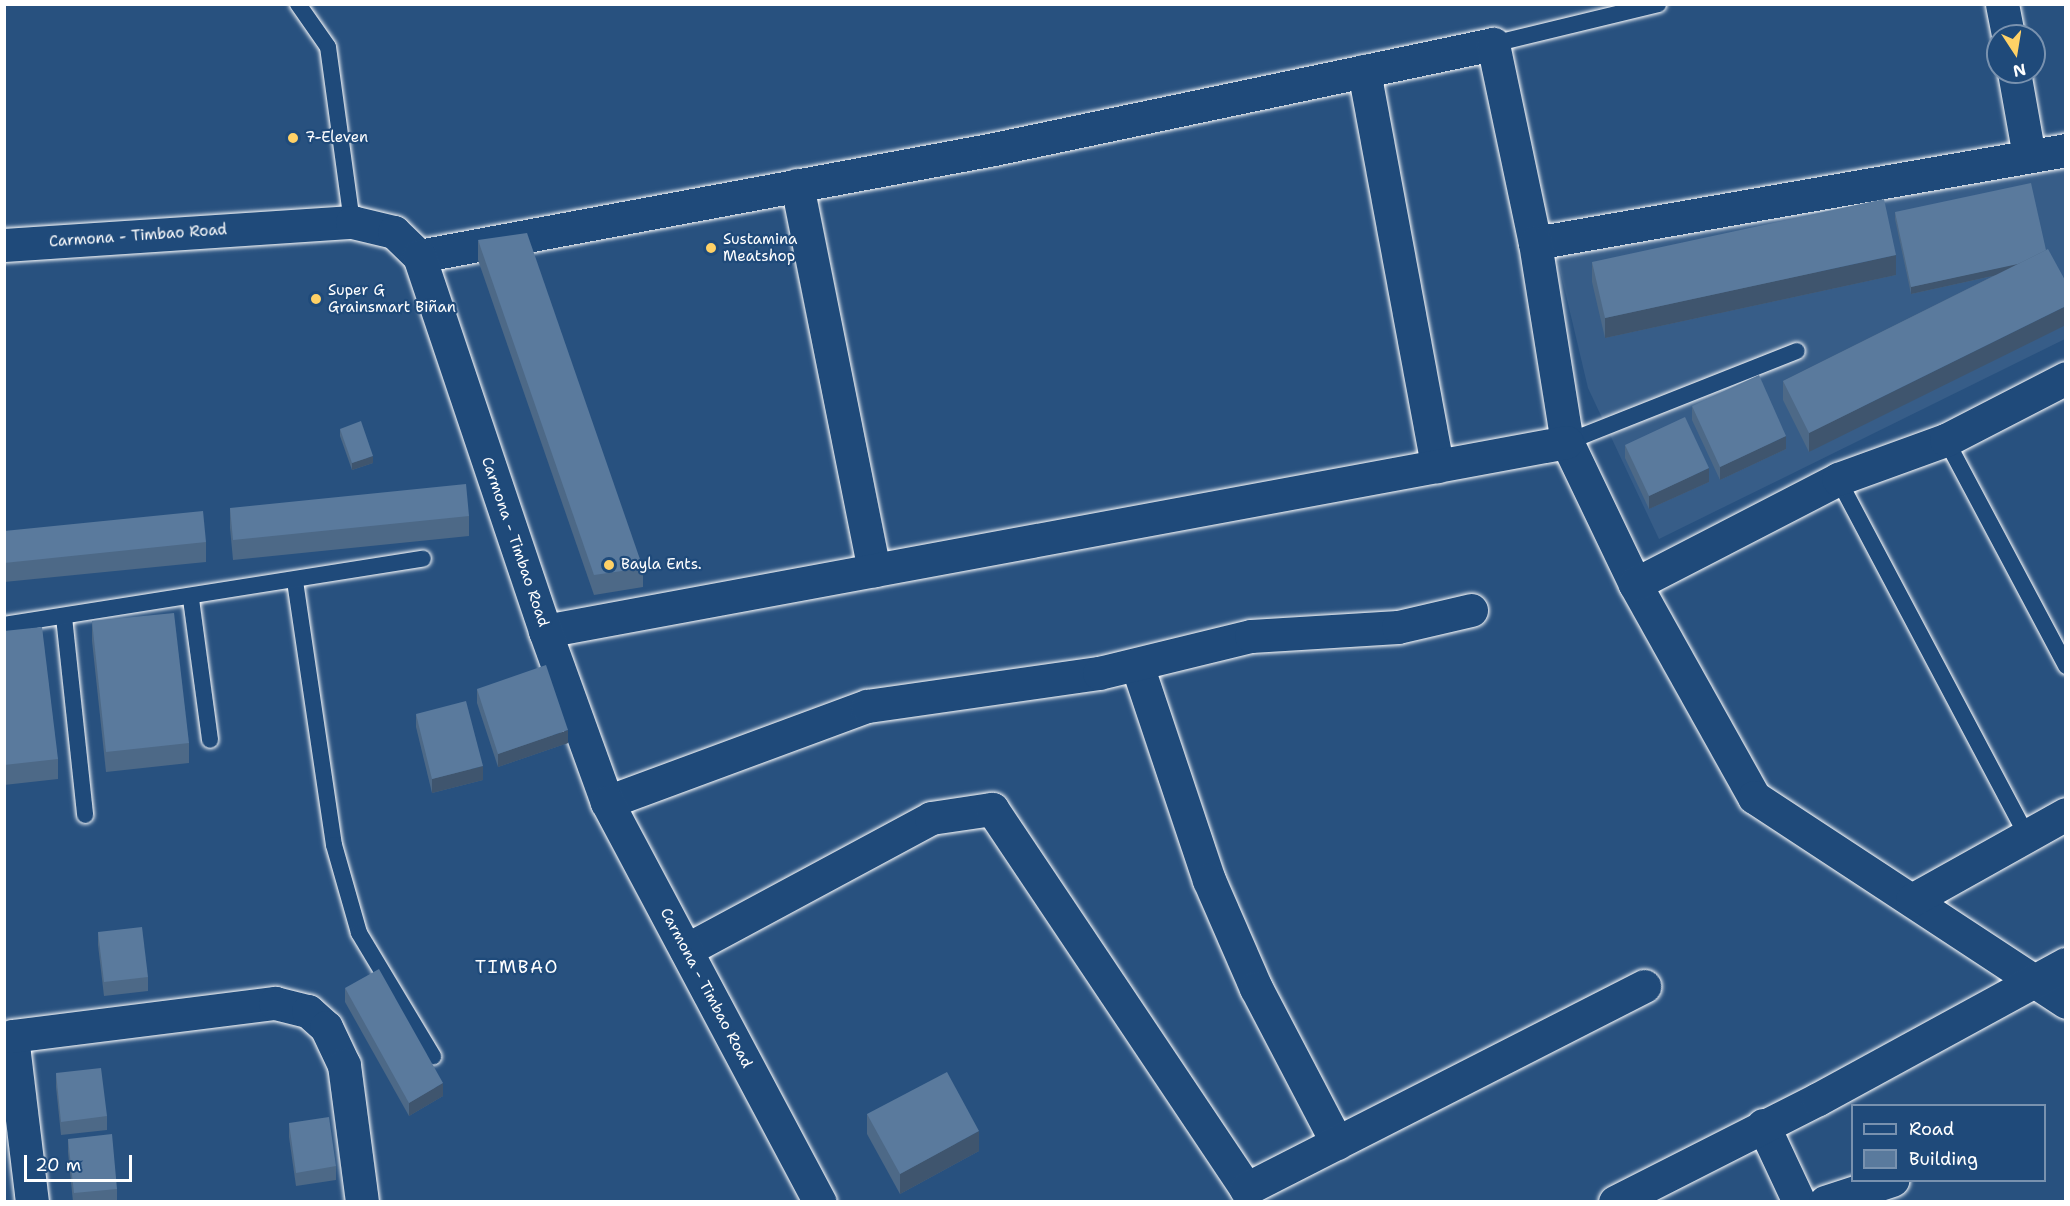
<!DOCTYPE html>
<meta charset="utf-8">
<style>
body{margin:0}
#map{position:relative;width:2070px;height:1206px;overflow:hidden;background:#28517f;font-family:"Shantell Sans",sans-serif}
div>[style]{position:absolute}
.built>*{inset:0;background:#375d88}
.roads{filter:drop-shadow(0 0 2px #fff) drop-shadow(0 0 2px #fff)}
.lane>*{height:16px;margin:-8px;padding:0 8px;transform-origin:8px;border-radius:8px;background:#1f4a7a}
.street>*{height:33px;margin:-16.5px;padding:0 16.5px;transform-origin:16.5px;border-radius:16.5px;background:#1f4a7a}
.secondary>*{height:33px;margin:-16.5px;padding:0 16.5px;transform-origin:16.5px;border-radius:16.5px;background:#1f4a7a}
.wall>*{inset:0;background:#4d6987}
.shaded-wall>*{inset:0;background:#3f556e}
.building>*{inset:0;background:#5a7a9d}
.dots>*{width:16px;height:16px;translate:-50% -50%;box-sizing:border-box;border:3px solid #1f4a7a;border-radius:50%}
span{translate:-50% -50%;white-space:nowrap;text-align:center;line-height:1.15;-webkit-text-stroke:4.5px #1f4a7a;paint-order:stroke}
.poi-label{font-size:15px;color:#fff}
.left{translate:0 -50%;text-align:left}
.street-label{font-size:15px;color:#fff}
.quarter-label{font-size:18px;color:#fff;letter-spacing:1.5px}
.frame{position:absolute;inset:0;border:6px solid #fff;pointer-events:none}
.legend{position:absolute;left:1851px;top:1104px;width:195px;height:78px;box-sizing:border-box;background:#1f4a7a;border:2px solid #7992af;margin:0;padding:8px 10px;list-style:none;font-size:18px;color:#fff}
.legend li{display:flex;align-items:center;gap:12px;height:30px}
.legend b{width:30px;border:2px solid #7992af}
.north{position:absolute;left:1986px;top:24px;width:60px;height:60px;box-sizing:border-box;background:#1f4a7a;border:2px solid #7992af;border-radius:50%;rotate:168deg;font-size:16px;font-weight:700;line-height:24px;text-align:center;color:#fff}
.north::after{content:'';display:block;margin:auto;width:21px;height:27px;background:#ffd166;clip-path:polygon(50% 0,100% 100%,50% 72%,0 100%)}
.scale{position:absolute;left:24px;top:1155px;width:108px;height:27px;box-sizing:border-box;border:3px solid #fff;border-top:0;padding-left:8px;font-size:18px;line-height:21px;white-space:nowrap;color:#fff;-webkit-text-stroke:4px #1f4a7a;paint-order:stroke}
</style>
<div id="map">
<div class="built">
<div style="clip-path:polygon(2065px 159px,2065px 339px,1659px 539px,1588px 388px,1557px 257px)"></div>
</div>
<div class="roads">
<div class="lane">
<div style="left:298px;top:4px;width:52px;rotate:55.1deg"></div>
<div style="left:328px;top:47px;width:177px;rotate:82.2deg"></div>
<div style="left:1493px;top:44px;width:170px;rotate:-13.6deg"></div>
<div style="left:1946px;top:440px;width:256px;rotate:62deg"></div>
<div style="left:1567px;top:442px;width:247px;rotate:-21.6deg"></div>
<div style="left:1838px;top:479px;width:402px;rotate:62.1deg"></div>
<div style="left:295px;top:581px;width:267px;rotate:81.6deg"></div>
<div style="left:334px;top:845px;width:91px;rotate:74.1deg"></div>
<div style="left:359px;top:933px;width:144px;rotate:59deg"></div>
<div style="left:191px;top:599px;width:142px;rotate:82.3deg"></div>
<div style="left:64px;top:617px;width:199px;rotate:83.9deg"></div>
<div style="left:4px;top:625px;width:424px;rotate:-9deg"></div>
</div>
<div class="street">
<div style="left:2002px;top:4px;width:33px;rotate:79deg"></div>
<div style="left:1364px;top:71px;width:402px;rotate:79.5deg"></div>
<div style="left:2014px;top:72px;width:85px;rotate:79.9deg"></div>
<div style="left:797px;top:185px;width:393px;rotate:78.7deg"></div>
<div style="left:1535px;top:243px;width:539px;rotate:-9.93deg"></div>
<div style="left:419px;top:256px;width:585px;rotate:-10.54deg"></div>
<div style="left:994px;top:149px;width:510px;rotate:-11.88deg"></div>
<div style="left:1493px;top:44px;width:203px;rotate:78.1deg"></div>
<div style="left:1535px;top:243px;width:202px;rotate:80.9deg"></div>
<div style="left:1567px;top:442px;width:157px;rotate:64.4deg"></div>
<div style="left:1635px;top:584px;width:244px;rotate:60.8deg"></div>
<div style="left:1754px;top:797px;width:373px;rotate:33.3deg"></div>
<div style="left:1635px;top:584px;width:229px;rotate:-27.3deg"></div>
<div style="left:1838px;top:479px;width:115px;rotate:-19.9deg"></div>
<div style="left:1946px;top:440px;width:135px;rotate:-27.3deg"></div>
<div style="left:545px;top:631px;width:1039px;rotate:-10.48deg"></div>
<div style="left:1137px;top:665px;width:227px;rotate:71.5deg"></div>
<div style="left:1209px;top:880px;width:118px;rotate:66.5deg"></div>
<div style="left:1256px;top:988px;width:175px;rotate:62.4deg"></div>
<div style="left:607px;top:802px;width:277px;rotate:-20.3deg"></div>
<div style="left:867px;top:706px;width:234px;rotate:-8.1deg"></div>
<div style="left:1099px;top:673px;width:156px;rotate:-13.7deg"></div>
<div style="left:1251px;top:636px;width:147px;rotate:-3.5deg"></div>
<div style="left:1398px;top:627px;width:75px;rotate:-13.1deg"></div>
<div style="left:1912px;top:900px;width:176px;rotate:-29.2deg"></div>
<div style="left:686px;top:950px;width:278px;rotate:-28.3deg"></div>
<div style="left:931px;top:818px;width:62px;rotate:-8.4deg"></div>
<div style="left:992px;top:809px;width:457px;rotate:56.2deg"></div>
<div style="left:1246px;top:1189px;width:447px;rotate:-27deg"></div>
<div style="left:1763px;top:1125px;width:85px;rotate:64.9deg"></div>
<div style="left:32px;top:1202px;width:167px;rotate:-96.9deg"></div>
<div style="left:12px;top:1036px;width:265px;rotate:-7.2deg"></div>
<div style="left:275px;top:1003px;width:34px;rotate:14deg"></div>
<div style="left:308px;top:1011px;width:24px;rotate:42deg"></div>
<div style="left:326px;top:1027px;width:42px;rotate:64.7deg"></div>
<div style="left:344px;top:1065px;width:138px;rotate:82.5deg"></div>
<div style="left:1615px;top:1202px;width:228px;rotate:-26.9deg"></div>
<div style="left:1818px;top:1099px;width:282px;rotate:-28.6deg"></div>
<div style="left:1825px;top:1202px;width:71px;rotate:-18.2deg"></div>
</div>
<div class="secondary">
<div style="left:4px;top:245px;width:349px;rotate:-3.8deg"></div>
<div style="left:352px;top:222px;width:43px;rotate:13.4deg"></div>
<div style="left:394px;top:232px;width:35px;rotate:44deg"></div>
<div style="left:419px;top:256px;width:396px;rotate:71.4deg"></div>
<div style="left:545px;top:631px;width:182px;rotate:70.1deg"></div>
<div style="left:607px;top:802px;width:453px;rotate:62deg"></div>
</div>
</div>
<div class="wall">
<div style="clip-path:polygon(1895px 212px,2046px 250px,1809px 452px,1783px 400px,1783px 381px,1993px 276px,1911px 294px,1895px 219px)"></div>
<div style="clip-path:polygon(478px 240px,643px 568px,643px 587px,594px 595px,478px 260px)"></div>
<div style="clip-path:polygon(1592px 262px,1896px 275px,1605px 338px,1592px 282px)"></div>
<div style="clip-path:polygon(1692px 406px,1786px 449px,1720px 480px,1692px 420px)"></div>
<div style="clip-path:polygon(340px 429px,373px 463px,352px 470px,340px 436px)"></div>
<div style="clip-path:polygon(1625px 445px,1709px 482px,1649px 509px,1625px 458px)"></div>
<div style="clip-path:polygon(230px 508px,469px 516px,469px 536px,233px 560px,230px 528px)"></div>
<div style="clip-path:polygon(4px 531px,206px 542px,206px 562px,4px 582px)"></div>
<div style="clip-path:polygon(92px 621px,189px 743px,189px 763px,106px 772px,92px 641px)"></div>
<div style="clip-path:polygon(4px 631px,58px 759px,58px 779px,4px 785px)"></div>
<div style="clip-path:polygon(477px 689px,568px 743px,498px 767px,477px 703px)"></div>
<div style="clip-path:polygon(416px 714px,483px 780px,432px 793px,416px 727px)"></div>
<div style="clip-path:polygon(98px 932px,148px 977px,148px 991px,104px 996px,98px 945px)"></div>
<div style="clip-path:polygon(345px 988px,443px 1096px,409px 1116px,345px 1002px)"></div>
<div style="clip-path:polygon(56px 1073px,107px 1116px,107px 1130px,61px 1135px,56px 1087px)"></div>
<div style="clip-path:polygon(867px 1114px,979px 1151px,900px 1194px,867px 1134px)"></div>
<div style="clip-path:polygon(289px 1123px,336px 1166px,336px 1180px,296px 1186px,289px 1137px)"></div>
<div style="clip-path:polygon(68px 1139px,117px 1189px,117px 1202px,73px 1202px,68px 1152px)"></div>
</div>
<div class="shaded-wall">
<div style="clip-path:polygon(1896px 255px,1896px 275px,1605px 338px,1605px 318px)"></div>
<div style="clip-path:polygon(2047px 257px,2047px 264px,1911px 294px,1911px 287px)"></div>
<div style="clip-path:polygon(2066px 306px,2066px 325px,1809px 452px,1809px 433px)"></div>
<div style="clip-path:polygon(1786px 436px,1786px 449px,1720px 480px,1720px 467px)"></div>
<div style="clip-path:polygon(373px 456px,373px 463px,352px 470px,352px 463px)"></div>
<div style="clip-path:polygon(1709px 468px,1709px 482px,1649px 509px,1649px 496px)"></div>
<div style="clip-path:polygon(568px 730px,568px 743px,498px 767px,498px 754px)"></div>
<div style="clip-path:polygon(483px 766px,483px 780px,432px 793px,432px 779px)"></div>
<div style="clip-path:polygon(443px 1083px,443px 1096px,409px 1116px,409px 1103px)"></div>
<div style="clip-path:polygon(979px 1131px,979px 1151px,900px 1194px,900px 1174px)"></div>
</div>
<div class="building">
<div style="clip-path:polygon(2031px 183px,2046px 250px,2018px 264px,1911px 287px,1895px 212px)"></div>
<div style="clip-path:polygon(1884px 199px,1896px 255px,1605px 318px,1592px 262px)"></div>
<div style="clip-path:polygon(527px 233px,643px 568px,594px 575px,478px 240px)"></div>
<div style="clip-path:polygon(2048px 249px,2066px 282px,2066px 306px,1809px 433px,1783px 381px)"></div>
<div style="clip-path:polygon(1759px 375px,1786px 436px,1720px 467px,1692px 406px)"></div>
<div style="clip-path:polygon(1685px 417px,1709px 468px,1649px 496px,1625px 445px)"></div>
<div style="clip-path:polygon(361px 421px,373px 456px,352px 463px,340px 429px)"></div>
<div style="clip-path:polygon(466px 484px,469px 516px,233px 540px,230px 508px)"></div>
<div style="clip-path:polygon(203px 511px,206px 542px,4px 563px,4px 531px)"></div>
<div style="clip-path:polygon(174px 613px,189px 743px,106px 752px,92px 621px)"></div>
<div style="clip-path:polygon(42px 627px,58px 759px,4px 765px,4px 631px)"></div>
<div style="clip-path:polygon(546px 665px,568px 730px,498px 754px,477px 689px)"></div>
<div style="clip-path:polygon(466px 701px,483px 766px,432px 779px,416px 714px)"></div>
<div style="clip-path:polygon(142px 927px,148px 977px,104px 982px,98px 932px)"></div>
<div style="clip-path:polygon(379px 969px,443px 1083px,409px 1103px,345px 988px)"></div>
<div style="clip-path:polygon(101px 1068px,107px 1116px,61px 1122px,56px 1073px)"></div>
<div style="clip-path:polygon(947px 1072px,979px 1131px,900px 1174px,867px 1114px)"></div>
<div style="clip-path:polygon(329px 1117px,336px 1166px,296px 1173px,289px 1123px)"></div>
<div style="clip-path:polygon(112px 1134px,117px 1189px,74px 1193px,68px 1139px)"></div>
</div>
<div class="dots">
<div style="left:293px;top:138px;background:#ffd166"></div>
<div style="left:711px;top:248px;background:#ffd166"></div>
<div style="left:316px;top:299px;background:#ffd166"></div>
<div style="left:609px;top:565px;background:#ffd166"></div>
</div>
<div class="poi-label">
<span class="left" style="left:305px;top:138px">7-Eleven</span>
<span class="left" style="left:723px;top:248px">Sustamina<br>Meatshop</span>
<span class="left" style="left:328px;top:299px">Super G<br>Grainsmart Biñan</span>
<span class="left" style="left:621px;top:565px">Bayla Ents.</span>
</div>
<div class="street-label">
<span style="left:138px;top:236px;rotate:-4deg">Carmona - Timbao Road</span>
<span style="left:515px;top:542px;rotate:71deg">Carmona - Timbao Road</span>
<span style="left:706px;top:988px;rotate:62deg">Carmona - Timbao Road</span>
</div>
<div class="quarter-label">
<span style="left:517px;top:967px">TIMBAO</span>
</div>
<div class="frame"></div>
<ul class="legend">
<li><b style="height:8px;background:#1f4a7a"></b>Road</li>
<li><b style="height:16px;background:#5a7a9d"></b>Building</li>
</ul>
<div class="north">N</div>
<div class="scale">20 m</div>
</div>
